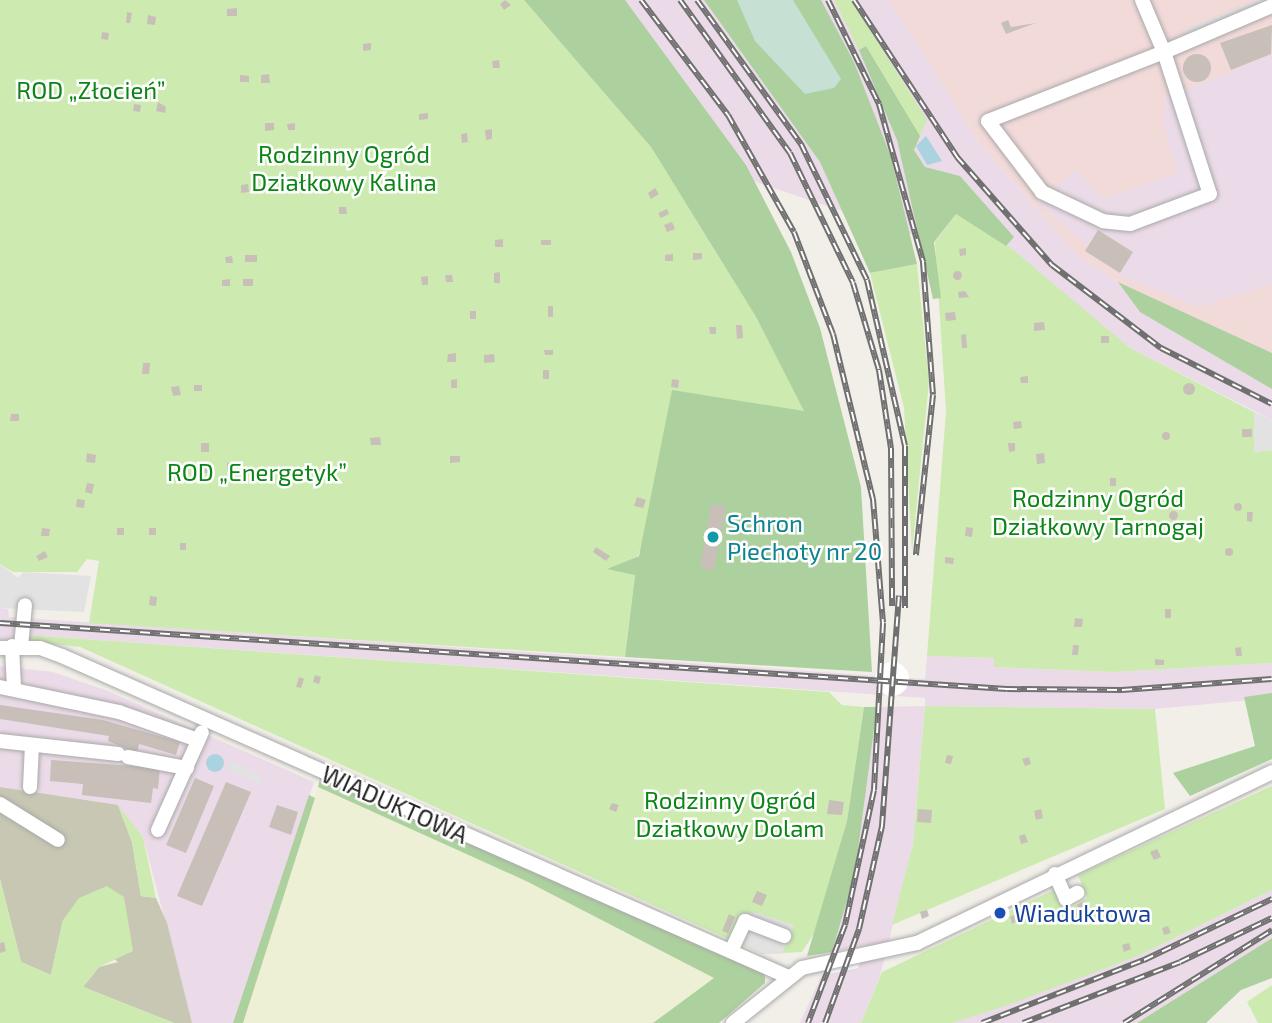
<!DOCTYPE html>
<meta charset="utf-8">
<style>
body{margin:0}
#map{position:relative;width:1272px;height:1023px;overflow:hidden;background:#f2efe9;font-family:"Exo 2",sans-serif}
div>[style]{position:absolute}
.commercial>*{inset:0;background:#f2dad9}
.industrial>*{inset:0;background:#ebdbe8}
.construction>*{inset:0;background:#c7c7b4}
.farmland>*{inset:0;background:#eef0d5}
.grass>*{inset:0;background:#cdebb0}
.forest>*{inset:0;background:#add19e}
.wetland>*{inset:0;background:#c6e0d4}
.parking>*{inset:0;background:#e2e2e2}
.water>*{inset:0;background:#aad3df}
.round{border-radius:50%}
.pier>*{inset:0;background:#fff}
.building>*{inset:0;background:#c7bfb8}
.roads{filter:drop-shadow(0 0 2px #a9a9a9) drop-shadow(0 0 2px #a9a9a9)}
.minor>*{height:14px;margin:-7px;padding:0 7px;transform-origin:7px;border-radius:7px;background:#fff}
.rail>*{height:6px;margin-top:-3px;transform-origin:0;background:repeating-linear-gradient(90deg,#fff 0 10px,#707070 0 20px);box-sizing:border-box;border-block:2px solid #707070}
.dots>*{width:19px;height:19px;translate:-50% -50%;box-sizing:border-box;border:4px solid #fff;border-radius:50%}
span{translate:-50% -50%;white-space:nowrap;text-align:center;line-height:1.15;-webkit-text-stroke:5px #fff;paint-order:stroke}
.park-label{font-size:24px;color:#0c8416}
.culture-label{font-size:24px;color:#0d838f}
.left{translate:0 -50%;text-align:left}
.street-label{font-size:24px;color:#222}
.transit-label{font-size:24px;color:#164399}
</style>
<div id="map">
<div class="commercial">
<div style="clip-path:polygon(889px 0,1272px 0,1272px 353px,1118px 282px,1077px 255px,979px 143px)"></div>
</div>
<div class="industrial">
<div style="clip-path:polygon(524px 0,889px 0,979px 143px,1077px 255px,1118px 282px,1272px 353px,1272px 420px,1130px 348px,956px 214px,935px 242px,651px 147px)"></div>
<div style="clip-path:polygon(1272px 55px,1272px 284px,1199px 307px,1123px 277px,1037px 202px,1076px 170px,1104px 199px,1177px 173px,1163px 119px,1165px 98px)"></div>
<div style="clip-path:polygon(0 608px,8px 609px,9px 617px,925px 679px,927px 656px,995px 658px,995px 667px,1113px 672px,1272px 663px,1272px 698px,1155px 709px,925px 706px,913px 844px,880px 976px,861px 1023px,800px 1023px,832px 952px,855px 873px,877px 707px,925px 706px,925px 698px,26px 635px,28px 641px,0 640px)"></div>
<div style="clip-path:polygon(0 666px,53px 672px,108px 691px,314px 782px,233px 1023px,192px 1023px,143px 837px,118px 806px,0 787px)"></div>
<div style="clip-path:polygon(1272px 890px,1272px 938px,1137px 1023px,952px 1023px,1138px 956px)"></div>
</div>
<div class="construction">
<div style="clip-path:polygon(0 787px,118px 805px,132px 842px,141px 896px,156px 898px,167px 923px,192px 1023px,174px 1023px,83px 987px,99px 967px,118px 962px,63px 920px,51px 975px,21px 962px,0 879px)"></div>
</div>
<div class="farmland">
<div style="clip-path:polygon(318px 787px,526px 881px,715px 978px,653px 1023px,243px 1023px)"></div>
</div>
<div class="grass">
<div style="clip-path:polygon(0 0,524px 0,651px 147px,756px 317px,805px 412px,652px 511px,638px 556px,609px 569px,635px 574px,625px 657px,89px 623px,99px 561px,87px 559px,77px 572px,13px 572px,0 564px)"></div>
<div style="clip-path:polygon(834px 0,851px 0,927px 120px,920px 136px,866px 46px,859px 50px)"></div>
<div style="clip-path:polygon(956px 214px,1011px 248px,1130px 348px,1254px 412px,1254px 452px,1272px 450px,1272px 663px,1113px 672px,994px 667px,994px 658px,927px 656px,946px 411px,935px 242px)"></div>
<div style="clip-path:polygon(917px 264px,929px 382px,912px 552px,904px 408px,870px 273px)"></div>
<div style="clip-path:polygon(26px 635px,829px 692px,842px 705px,864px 707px,847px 821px,818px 927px,802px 952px,762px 954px,80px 647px,28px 641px)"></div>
<div style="clip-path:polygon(925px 706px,1155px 709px,1165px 809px,892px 925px,913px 844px)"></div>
<div style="clip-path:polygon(1272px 786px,1272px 890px,1138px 956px,1008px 1005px,952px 1023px,861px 1023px,882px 972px,1054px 890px,1064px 912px,1087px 898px,1078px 875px)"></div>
<div style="clip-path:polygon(118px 805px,143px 837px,156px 898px,141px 896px,132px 842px)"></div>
<div style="clip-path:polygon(0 879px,21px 962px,51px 975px,63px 920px,79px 898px,107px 886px,124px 897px,133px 951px,99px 967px,83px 987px,174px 1023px,0 1023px)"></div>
<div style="clip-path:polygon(1272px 985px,1272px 1023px,1258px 1023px,1247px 1002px)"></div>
</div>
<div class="forest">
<div style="clip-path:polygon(524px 0,625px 0,746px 165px,791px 252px,820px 328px,861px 487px,872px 672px,625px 657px,635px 575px,607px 569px,639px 556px,672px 390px,804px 411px,756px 317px,651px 147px)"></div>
<div style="clip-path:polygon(704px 0,821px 0,854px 62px,891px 157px,917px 264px,870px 273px,820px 162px)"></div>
<div style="clip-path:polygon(866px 46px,920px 136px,914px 150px,925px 167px,960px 176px,1014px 237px,1006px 246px,956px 214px,934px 242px,941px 298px,933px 299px,897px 140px,859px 50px)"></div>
<div style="clip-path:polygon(1118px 282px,1272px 353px,1272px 389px,1140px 312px)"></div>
<div style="clip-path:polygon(1272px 693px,1272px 759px,1190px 796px,1173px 773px,1255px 746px,1244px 697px)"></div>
<div style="clip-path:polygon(864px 707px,877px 707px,855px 873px,832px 952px,807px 956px,847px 821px)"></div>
<div style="clip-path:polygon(297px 764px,765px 974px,765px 983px,719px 1023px,653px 1023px,714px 978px,526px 881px,318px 787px,320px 779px)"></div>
<div style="clip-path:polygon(309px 795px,315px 798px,243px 1023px,233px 1023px)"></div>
<div style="clip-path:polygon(1272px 938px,1272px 978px,1241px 990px,1206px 1023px,1137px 1023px)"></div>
</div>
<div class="wetland">
<div style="clip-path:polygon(737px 0,793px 0,841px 79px,834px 88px,805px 94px,755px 41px)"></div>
</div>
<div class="parking">
<div style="clip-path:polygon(1257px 0,1268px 0,1189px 37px,1186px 29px)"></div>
<div style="clip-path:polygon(1254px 412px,1272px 420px,1272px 450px,1254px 452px)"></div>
<div style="clip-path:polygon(0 564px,18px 578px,23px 572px,91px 576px,84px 612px,0 608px)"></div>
<div style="clip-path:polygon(230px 761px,261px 775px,260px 784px,228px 770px)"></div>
<div style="clip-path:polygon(755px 912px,794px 925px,782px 954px,762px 954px,733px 940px,744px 914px)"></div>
</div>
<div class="water">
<div style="clip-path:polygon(926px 136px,942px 161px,927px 165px,916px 146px)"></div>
<div class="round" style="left:206px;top:754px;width:18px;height:18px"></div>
</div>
<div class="pier">
<div class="round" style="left:875px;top:662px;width:34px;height:34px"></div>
<div style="clip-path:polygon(866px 946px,858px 968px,822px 975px,832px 952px)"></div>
</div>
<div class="building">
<div style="clip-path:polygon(505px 0,511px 5px,504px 10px,500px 4px)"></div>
<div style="clip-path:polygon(237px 8px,237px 16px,227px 16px,227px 9px)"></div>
<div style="clip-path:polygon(127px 12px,132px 13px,130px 23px,126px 23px)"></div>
<div style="clip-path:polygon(148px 15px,156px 17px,155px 25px,147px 24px)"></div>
<div style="clip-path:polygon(1008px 20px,1011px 27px,1036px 23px,1006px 34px,1001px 23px)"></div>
<div style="clip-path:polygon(1272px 25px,1271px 54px,1231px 70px,1220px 43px)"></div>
<div style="clip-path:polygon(102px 32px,109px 33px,108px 40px,101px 39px)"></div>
<div style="clip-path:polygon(371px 43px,371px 50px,363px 51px,363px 44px)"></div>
<div class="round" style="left:1183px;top:54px;width:28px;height:28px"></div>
<div style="clip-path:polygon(499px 60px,500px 68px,493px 68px,492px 61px)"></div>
<div style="clip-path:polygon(269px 74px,270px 83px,261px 83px,261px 75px)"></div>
<div style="clip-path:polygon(240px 75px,249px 76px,249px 82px,240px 82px)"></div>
<div style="clip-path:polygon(158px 102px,166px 107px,165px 113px,156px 111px)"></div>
<div style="clip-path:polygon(134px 104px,141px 105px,140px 112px,133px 111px)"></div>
<div style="clip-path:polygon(428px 113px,428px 119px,419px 120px,419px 114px)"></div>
<div style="clip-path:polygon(265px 123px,274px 123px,274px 130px,265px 131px)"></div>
<div style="clip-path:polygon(295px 123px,295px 130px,288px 130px,287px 124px)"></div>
<div style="clip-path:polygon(492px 129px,492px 139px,486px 140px,485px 130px)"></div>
<div style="clip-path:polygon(467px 133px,468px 142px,462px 143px,461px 134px)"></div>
<div style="clip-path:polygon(315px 182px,315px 192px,309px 193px,308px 183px)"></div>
<div style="clip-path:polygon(248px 184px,249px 192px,241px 193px,241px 185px)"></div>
<div style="clip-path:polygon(655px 188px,659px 194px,651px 199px,648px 193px)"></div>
<div style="clip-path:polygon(339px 207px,346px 207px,347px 214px,339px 214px)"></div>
<div style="clip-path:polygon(667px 209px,669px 214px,661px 218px,658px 213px)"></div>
<div style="clip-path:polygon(672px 222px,675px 229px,667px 232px,664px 225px)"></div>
<div style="clip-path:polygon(1098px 230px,1133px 252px,1120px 273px,1085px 251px)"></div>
<div style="clip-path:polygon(503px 239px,503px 247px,495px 247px,495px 240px)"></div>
<div style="clip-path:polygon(541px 240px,551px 240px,551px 245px,541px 245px)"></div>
<div style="clip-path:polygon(966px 248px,966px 255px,960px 256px,959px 249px)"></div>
<div style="clip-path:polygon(693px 253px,702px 253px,702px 259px,693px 260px)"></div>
<div style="clip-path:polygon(673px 254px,673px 261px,665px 261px,665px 255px)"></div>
<div style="clip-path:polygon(245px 255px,257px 255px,257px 262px,245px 262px)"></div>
<div style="clip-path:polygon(232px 256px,233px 263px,226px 263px,225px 257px)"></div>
<div class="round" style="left:952.5px;top:270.5px;width:9px;height:9px"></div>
<div style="clip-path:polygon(500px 272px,500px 283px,494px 283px,494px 273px)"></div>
<div style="clip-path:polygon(445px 275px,452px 275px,453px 282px,446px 282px)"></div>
<div style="clip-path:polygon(428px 276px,428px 285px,422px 285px,421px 277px)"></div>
<div style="clip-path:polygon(230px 279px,230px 286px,222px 286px,222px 280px)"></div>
<div style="clip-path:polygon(243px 279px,253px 279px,253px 286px,243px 286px)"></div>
<div style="clip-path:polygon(965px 291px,969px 297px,959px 298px,958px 292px)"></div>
<div style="clip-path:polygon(548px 306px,553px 306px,553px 317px,548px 317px)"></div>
<div style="clip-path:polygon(470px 311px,476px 311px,476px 319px,470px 319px)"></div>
<div style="clip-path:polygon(955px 312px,956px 320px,946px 321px,945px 313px)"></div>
<div style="clip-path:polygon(1044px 322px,1045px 330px,1034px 331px,1034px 323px)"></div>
<div style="clip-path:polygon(736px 325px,742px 325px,743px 338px,737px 339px)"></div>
<div style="clip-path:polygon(709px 327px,716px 327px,716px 334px,710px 334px)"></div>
<div style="clip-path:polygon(966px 334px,967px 348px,962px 348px,961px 335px)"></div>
<div style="clip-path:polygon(1101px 336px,1109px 336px,1109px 343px,1101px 343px)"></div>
<div style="clip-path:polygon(544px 350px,553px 350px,553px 355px,545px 355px)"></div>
<div style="clip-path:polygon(456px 353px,456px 362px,447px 362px,448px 354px)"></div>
<div style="clip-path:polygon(494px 354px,495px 362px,484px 363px,484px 355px)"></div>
<div style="clip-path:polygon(143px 363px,150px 363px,149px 374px,142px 374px)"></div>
<div style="clip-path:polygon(543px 370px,549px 370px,549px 379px,543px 379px)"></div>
<div style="clip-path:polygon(1028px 376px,1028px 383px,1021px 383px,1020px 377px)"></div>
<div style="clip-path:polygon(457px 379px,457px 388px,451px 388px,451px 380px)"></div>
<div style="clip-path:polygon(672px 379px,679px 380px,678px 388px,671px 387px)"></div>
<div class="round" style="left:1183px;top:383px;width:12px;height:12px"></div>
<div style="clip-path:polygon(194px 385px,202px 385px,202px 391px,194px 391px)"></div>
<div style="clip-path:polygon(179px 386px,181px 395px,173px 396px,171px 387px)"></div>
<div style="clip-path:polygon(11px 414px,19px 414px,19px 421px,10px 421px)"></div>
<div style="clip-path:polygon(1021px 421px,1022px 428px,1014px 429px,1013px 422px)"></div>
<div style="clip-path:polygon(1242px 429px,1252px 429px,1252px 437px,1242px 437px)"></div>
<div class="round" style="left:1162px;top:432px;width:8px;height:8px"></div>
<div style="clip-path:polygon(380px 437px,381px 445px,371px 445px,370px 438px)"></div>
<div style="clip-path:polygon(201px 443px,209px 443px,209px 452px,201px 452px)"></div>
<div style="clip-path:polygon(1008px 443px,1015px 443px,1015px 451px,1009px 452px)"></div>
<div style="clip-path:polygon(87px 453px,96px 455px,95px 463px,86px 462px)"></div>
<div style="clip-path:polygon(1044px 453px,1045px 463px,1037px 464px,1036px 454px)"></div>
<div style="clip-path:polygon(450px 456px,460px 456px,460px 462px,450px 463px)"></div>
<div style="clip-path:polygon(235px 462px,235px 472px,227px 472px,227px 463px)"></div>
<div style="clip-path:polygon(209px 464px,210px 473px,204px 473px,204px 465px)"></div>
<div style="clip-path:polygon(1110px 478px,1116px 478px,1116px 486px,1110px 486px)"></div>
<div style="clip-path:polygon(87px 483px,94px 484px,92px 494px,85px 492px)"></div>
<div style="clip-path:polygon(637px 497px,646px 500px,643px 508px,634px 506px)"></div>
<div style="clip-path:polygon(77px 499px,85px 500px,84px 508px,76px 507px)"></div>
<div class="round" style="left:1234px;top:503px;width:8px;height:8px"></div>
<div style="clip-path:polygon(711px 504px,726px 506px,714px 571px,700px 568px)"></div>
<div class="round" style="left:1168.5px;top:510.5px;width:9px;height:9px"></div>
<div style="clip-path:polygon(1247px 512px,1253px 512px,1252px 522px,1247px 521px)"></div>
<div style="clip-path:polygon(966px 527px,973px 528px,972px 537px,965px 536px)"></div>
<div style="clip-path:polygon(42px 528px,50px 529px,49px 536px,41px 536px)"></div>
<div style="clip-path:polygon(117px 528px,124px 528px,124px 535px,117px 535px)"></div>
<div style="clip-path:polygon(149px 528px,156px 528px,156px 535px,149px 535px)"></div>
<div style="clip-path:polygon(180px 543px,186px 543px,186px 550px,180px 550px)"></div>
<div style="clip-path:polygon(596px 547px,610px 556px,606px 561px,593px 552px)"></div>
<div class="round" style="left:1225px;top:548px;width:8px;height:8px"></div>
<div style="clip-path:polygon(45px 551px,48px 557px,39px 561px,36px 556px)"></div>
<div style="clip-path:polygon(945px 557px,954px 558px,953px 564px,945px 563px)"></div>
<div style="clip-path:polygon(150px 596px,157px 597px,156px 606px,149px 605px)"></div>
<div style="clip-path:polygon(1165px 609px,1171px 609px,1171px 618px,1165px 618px)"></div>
<div style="clip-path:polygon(1075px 618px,1083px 619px,1082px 627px,1074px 627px)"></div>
<div style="clip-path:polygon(1073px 645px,1079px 645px,1078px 655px,1072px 655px)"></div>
<div style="clip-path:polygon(1241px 647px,1242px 656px,1236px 656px,1235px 648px)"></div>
<div style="clip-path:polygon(1155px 659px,1164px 660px,1164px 665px,1155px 665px)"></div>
<div style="clip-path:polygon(315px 675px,321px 677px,319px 684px,313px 682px)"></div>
<div style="clip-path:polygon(299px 677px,304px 679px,301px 688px,296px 687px)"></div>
<div style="clip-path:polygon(0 705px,103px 720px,180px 742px,176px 755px,139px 744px,137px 753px,108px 741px,109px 736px,0 719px)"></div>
<div style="clip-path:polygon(947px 755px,953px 756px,951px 764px,945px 763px)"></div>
<div style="clip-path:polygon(1029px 757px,1031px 764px,1025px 766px,1022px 759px)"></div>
<div style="clip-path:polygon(51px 760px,160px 768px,158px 789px,153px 788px,151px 803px,82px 795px,83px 784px,50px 781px)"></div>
<div style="clip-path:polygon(195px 778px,214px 786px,186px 853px,166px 845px)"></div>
<div style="clip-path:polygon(226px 782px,251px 792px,202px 906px,177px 896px)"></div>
<div style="clip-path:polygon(829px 800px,844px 802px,842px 815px,827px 814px)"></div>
<div style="clip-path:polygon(612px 803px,619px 805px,616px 812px,609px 809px)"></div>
<div style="clip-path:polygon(277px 805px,298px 812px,291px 835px,269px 827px)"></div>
<div style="clip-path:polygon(918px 809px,932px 810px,931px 823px,917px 822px)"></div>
<div style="clip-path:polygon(1041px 809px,1043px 818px,1036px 820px,1034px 811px)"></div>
<div style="clip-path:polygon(1025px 834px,1028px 842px,1021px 844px,1019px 836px)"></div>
<div style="clip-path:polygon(1157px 849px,1161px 857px,1154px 860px,1150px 852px)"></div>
<div style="clip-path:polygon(757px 891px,767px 895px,762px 906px,752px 902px)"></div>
<div style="clip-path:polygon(1084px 901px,1087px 909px,1080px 913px,1077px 905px)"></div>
<div style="clip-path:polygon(927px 910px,929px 916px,922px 919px,920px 912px)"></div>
<div style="clip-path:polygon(729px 914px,735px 917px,728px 933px,722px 931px)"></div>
<div style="clip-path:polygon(1016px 914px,1019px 920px,1012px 924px,1010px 917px)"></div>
<div style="clip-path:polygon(1168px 926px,1171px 933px,1164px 935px,1162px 928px)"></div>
<div style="clip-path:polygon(4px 942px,6px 951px,0 953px,0 943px)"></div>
<div style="clip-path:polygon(1129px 943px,1131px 949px,1124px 952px,1122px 945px)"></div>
</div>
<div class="roads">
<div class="minor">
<div style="left:1142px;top:0;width:56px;rotate:67.1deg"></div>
<div style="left:1164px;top:52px;width:149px;rotate:72.1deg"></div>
<div style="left:1210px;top:194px;width:85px;rotate:159.4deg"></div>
<div style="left:1130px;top:224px;width:27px;rotate:-174deg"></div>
<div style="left:1103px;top:221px;width:68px;rotate:-154.6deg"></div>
<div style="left:1042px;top:192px;width:89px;rotate:-127.3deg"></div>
<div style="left:988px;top:121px;width:189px;rotate:-21.4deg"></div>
<div style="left:1164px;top:52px;width:117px;rotate:-23.1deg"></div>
<div style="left:12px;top:646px;width:42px;rotate:87.3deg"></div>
<div style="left:21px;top:646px;width:41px;rotate:-84.4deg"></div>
<div style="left:0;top:648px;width:40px"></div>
<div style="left:40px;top:648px;width:23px;rotate:20deg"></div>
<div style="left:62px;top:656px;width:792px;rotate:23.84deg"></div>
<div style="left:0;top:687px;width:122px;rotate:11.9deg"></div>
<div style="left:119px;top:712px;width:84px;rotate:19.5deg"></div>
<div style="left:0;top:741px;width:119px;rotate:6.3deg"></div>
<div style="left:128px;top:757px;width:60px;rotate:10.6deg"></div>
<div style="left:30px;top:787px;width:42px;rotate:-87.3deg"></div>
<div style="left:0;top:804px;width:68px;rotate:31.8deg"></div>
<div style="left:158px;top:830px;width:107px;rotate:-65.8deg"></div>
<div style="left:1055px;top:874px;width:27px;rotate:66deg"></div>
<div style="left:1066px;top:899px;width:13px;rotate:-29deg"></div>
<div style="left:732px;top:949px;width:31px;rotate:-65deg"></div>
<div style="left:745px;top:921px;width:42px;rotate:21deg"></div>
<div style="left:733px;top:1023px;width:88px;rotate:-38.6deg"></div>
<div style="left:802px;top:968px;width:118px;rotate:-12.3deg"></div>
<div style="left:917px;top:943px;width:394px;rotate:-25.7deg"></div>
</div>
</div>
<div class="rail">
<div style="left:641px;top:0;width:144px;rotate:52.9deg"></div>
<div style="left:728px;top:115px;width:134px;rotate:60.6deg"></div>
<div style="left:794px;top:232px;width:109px;rotate:69.1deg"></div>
<div style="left:833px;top:334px;width:170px;rotate:76.4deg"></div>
<div style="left:873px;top:499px;width:124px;rotate:85.4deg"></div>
<div style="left:883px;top:623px;width:167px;rotate:93.1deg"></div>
<div style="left:874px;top:790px;width:138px;rotate:102.1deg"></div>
<div style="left:845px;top:925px;width:105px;rotate:110.7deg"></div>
<div style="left:680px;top:0;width:188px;rotate:54.3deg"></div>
<div style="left:790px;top:153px;width:144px;rotate:64.1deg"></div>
<div style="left:853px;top:283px;width:91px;rotate:73.4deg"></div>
<div style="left:879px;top:370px;width:79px;rotate:81.3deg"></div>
<div style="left:891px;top:448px;width:158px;rotate:89.6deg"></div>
<div style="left:697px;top:0;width:178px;rotate:54.2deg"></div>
<div style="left:801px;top:144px;width:151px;rotate:64.1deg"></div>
<div style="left:867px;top:280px;width:170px;rotate:77.1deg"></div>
<div style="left:905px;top:446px;width:162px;rotate:90deg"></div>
<div style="left:828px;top:0;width:116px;rotate:63.9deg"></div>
<div style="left:879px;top:104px;width:164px;rotate:74.4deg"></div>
<div style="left:923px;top:262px;width:133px;rotate:85.7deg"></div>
<div style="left:933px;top:395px;width:161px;rotate:96.1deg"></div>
<div style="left:854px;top:0;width:188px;rotate:56.7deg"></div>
<div style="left:957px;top:157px;width:144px;rotate:48.7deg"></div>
<div style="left:1052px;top:265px;width:137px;rotate:37.3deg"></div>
<div style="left:1161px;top:348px;width:124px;rotate:26.8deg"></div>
<div style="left:0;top:623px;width:1009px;rotate:3.75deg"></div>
<div style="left:1007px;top:689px;width:115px;rotate:0.5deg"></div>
<div style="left:1122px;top:690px;width:150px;rotate:-4.2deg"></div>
<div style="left:825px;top:1023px;width:100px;rotate:-70.1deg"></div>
<div style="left:859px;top:929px;width:106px;rotate:-77.4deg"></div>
<div style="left:882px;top:826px;width:231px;rotate:-85.8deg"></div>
<div style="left:982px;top:1023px;width:174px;rotate:-21.3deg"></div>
<div style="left:1144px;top:960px;width:142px;rotate:-25.5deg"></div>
<div style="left:1023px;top:1023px;width:168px;rotate:-21.2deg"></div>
<div style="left:1180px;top:962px;width:102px;rotate:-25.6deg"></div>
<div style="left:1124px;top:1023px;width:175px;rotate:-32.1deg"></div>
</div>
<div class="dots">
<div style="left:713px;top:537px;background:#0f9aa8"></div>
<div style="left:1000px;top:913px;background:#1a4fb4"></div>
</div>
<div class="park-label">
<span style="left:91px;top:90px">ROD „Złocień”</span>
<span style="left:344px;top:168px">Rodzinny Ogród<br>Działkowy Kalina</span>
<span style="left:257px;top:472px">ROD „Energetyk”</span>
<span style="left:1098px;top:512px">Rodzinny Ogród<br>Działkowy Tarnogaj</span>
<span style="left:730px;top:814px">Rodzinny Ogród<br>Działkowy Dolam</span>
</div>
<div class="culture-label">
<span class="left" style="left:727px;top:537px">Schron<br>Piechoty nr 20</span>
</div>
<div class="street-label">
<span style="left:395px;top:804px;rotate:24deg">WIADUKTOWA</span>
</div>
<div class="transit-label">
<span class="left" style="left:1014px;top:913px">Wiaduktowa</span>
</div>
</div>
